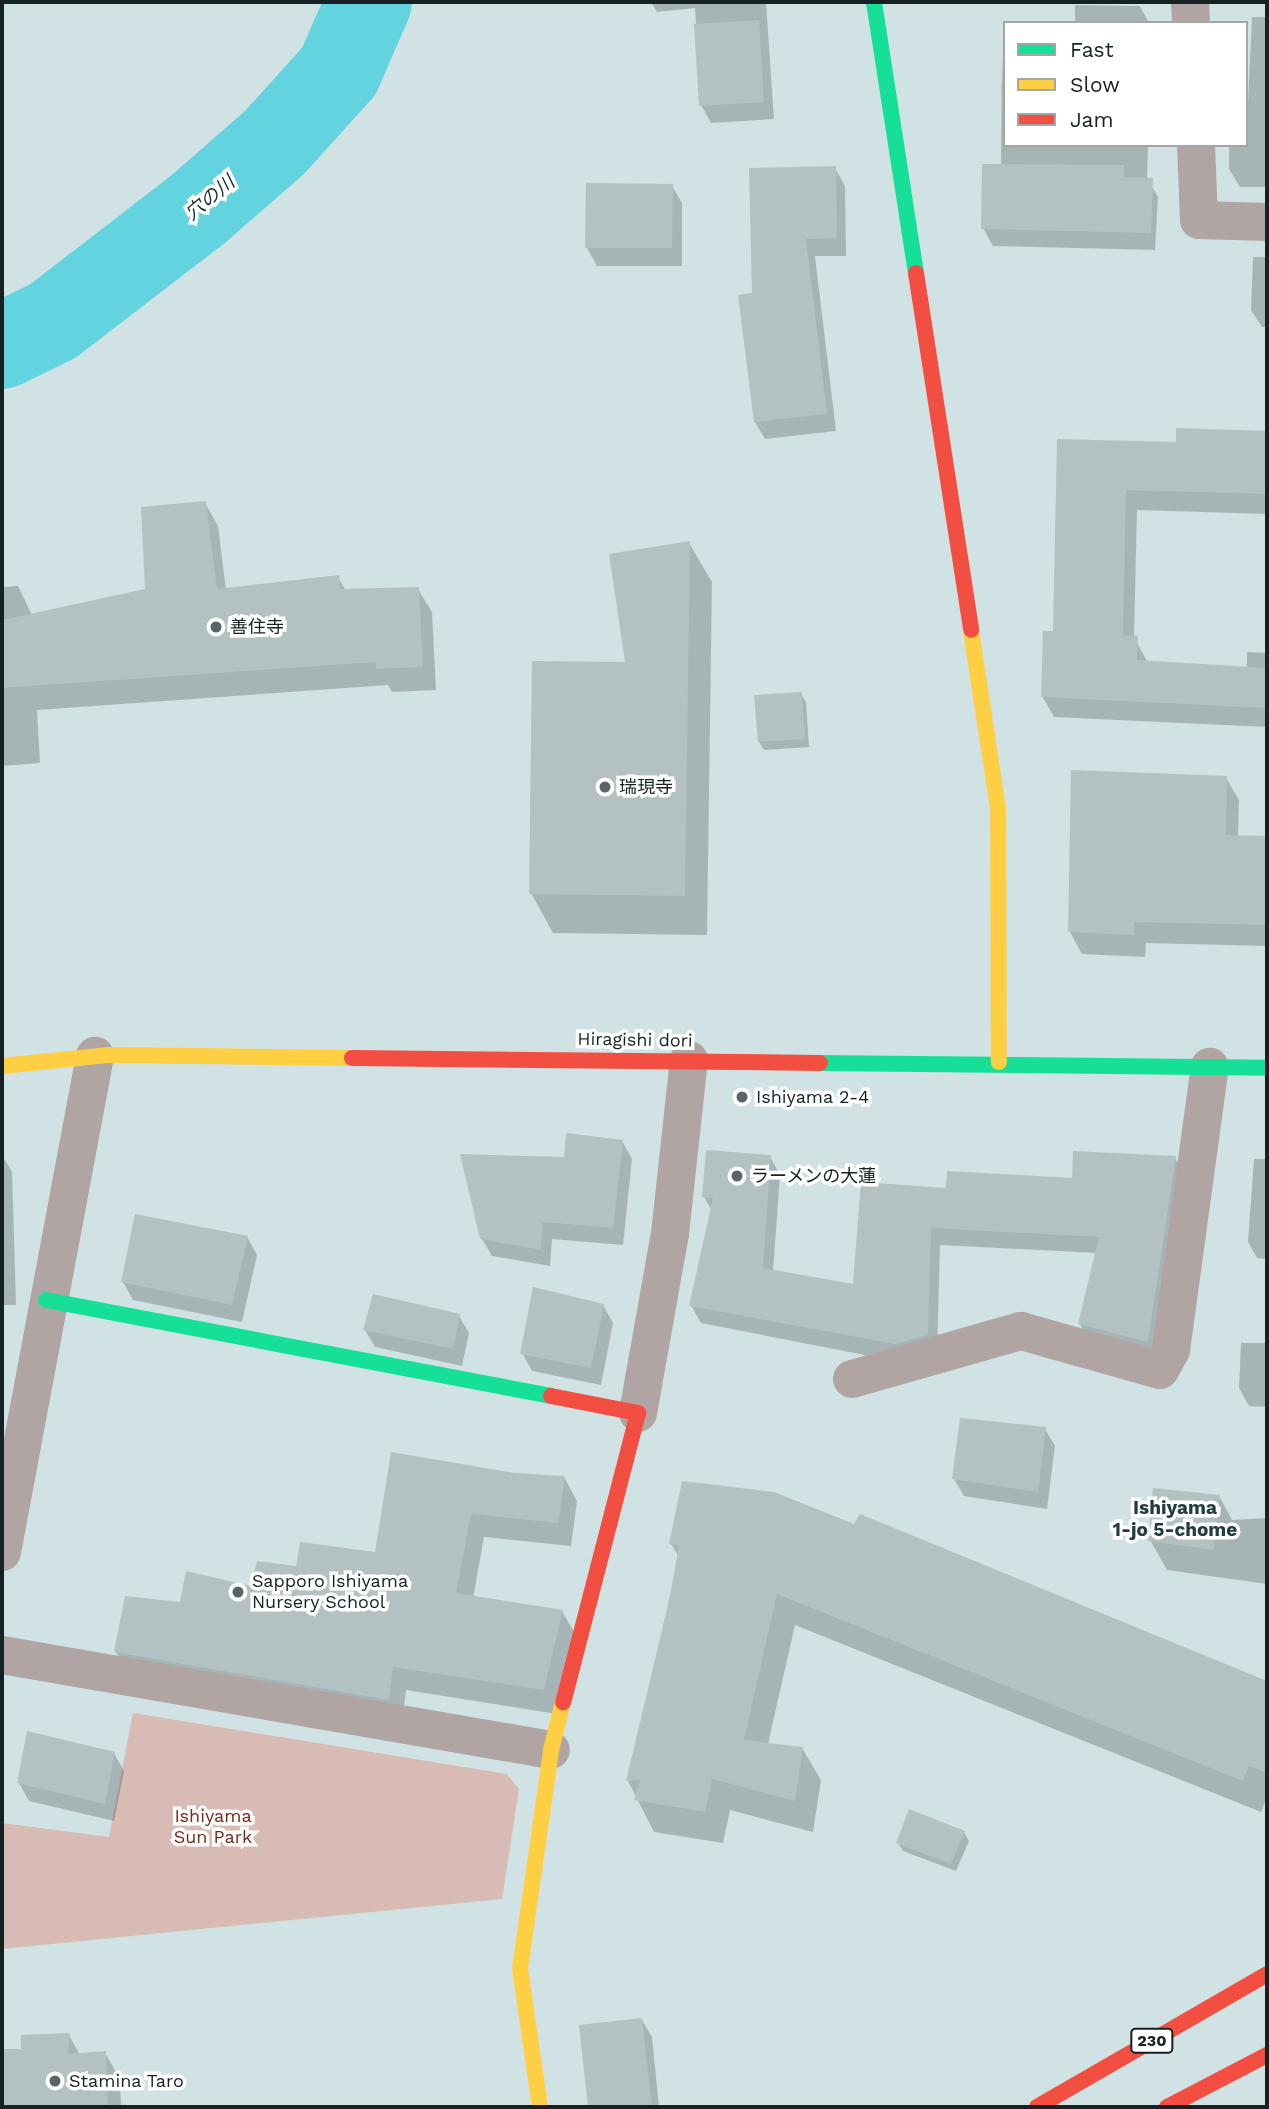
<!DOCTYPE html>
<meta charset="utf-8">
<style>
body{margin:0}
#map{position:relative;width:1269px;height:2109px;overflow:hidden;background:#d1e2e4;font-family:"Work Sans","Noto Sans JP",sans-serif}
div>[style]{position:absolute}
.green>*{inset:0;background:#d8bbb4}
.shadow>*{inset:0;background:#0003}
.river>*{height:86px;margin:-43px;padding:0 43px;transform-origin:43px;border-radius:43px;background:#63d3df}
.building>*{inset:0;background:#b3c1c2}
.street>*{height:38px;margin:-19px;padding:0 19px;transform-origin:19px;border-radius:19px;background:#b0a5a2}
.fast>*{height:16px;margin:-8px;padding:0 8px;transform-origin:8px;border-radius:8px;background:#16e098}
.slow>*{height:16px;margin:-8px;padding:0 8px;transform-origin:8px;border-radius:8px;background:#ffcf43}
.jam>*{height:16px;margin:-8px;padding:0 8px;transform-origin:8px;border-radius:8px;background:#f24e42}
.dots>*{width:19px;height:19px;translate:-50% -50%;box-sizing:border-box;border:4px solid #fff;border-radius:50%}
span{translate:-50% -50%;white-space:nowrap;text-align:center;line-height:1.15;-webkit-text-stroke:7px #fff;paint-order:stroke}
.shield-label span{padding:2px 5px;background:#fff;border:2px solid;border-radius:5px;-webkit-text-stroke-width:0}
.shield-label{font-size:16px;color:#152123;font-weight:700}
.poi-label{font-size:18px;color:#152123}
.left{translate:0 -50%;text-align:left}
.street-label{font-size:18px;color:#152123}
.park-label{font-size:18px;color:#7b2515}
.water-label{font-size:19px;color:#152e30;font-style:italic}
.neighbourhood-label{font-size:19px;color:#223d41;font-weight:700}
.frame{position:absolute;inset:0;border:4px solid #152123;pointer-events:none}
.legend{position:absolute;left:1003px;top:21px;width:245px;height:126px;box-sizing:border-box;background:#fff;border:2px solid #a1a6a7;margin:0;padding:9px 12px;list-style:none;font-size:21px;color:#152123}
.legend li{display:flex;align-items:center;gap:14px;height:35px}
.legend b{width:35px;border:2px solid #a1a6a7}
</style>
<div id="map">
<div class="green">
<div style="clip-path:polygon(133px 1713px,507px 1774px,519px 1789px,502px 1899px,2px 1949px,2px 1823px,109px 1837px)"></div>
</div>
<div class="shadow">
<div style="clip-path:polygon(651px 2px,766px 2px,774px 119px,711px 123px,701px 105px,695px 8px,657px 12px)"></div>
<div style="clip-path:polygon(1075px 5px,1140px 6px,1149px 23px,1075px 23px)"></div>
<div style="clip-path:polygon(1252px 17px,1267px 17px,1267px 187px,1240px 187px,1229px 169px,1229px 145px,1246px 145px)"></div>
<div style="clip-path:polygon(1002px 55px,1005px 145px,1148px 145px,1147px 178px,1158px 197px,1155px 250px,993px 246px,983px 228px,1001px 166px)"></div>
<div style="clip-path:polygon(835px 168px,845px 186px,846px 256px,815px 256px,836px 431px,765px 439px,755px 422px,740px 296px,753px 295px)"></div>
<div style="clip-path:polygon(587px 185px,672px 186px,682px 203px,682px 266px,597px 266px,587px 248px)"></div>
<div style="clip-path:polygon(1253px 257px,1267px 257px,1267px 327px,1262px 327px,1251px 310px)"></div>
<div style="clip-path:polygon(1178px 430px,1267px 432px,1267px 514px,1137px 510px,1134px 637px,1148px 663px,1247px 668px,1247px 652px,1267px 653px,1267px 727px,1054px 717px,1042px 696px,1054px 633px,1059px 441px,1178px 443px)"></div>
<div style="clip-path:polygon(205px 503px,218px 526px,226px 590px,338px 577px,346px 591px,418px 589px,432px 612px,436px 690px,392px 692px,388px 685px,37px 710px,40px 763px,2px 766px,2px 587px,18px 586px,32px 615px,146px 590px)"></div>
<div style="clip-path:polygon(689px 543px,712px 582px,707px 935px,553px 933px,531px 893px,627px 664px)"></div>
<div style="clip-path:polygon(801px 694px,806px 702px,809px 747px,764px 750px,759px 742px)"></div>
<div style="clip-path:polygon(1226px 778px,1239px 800px,1238px 837px,1267px 837px,1267px 946px,1146px 943px,1145px 957px,1082px 954px,1070px 932px)"></div>
<div style="clip-path:polygon(622px 1141px,632px 1159px,623px 1245px,552px 1239px,550px 1266px,492px 1256px,482px 1239px,565px 1159px)"></div>
<div style="clip-path:polygon(2px 1155px,12px 1172px,16px 1305px,2px 1305px)"></div>
<div style="clip-path:polygon(770px 1157px,780px 1175px,773px 1271px,855px 1286px,948px 1190px,1074px 1180px,1175px 1158px,1185px 1176px,1157px 1358px,1090px 1342px,1080px 1324px,1097px 1253px,940px 1245px,937px 1352px,885px 1359px,701px 1323px,691px 1305px,712px 1211px,704px 1197px)"></div>
<div style="clip-path:polygon(1254px 1159px,1267px 1159px,1267px 1259px,1257px 1258px,1248px 1242px)"></div>
<div style="clip-path:polygon(247px 1237px,257px 1255px,242px 1322px,133px 1300px,123px 1282px)"></div>
<div style="clip-path:polygon(603px 1305px,613px 1323px,601px 1385px,532px 1371px,522px 1353px)"></div>
<div style="clip-path:polygon(459px 1316px,469px 1333px,462px 1366px,375px 1347px,365px 1330px)"></div>
<div style="clip-path:polygon(1241px 1343px,1267px 1343px,1267px 1407px,1249px 1406px,1239px 1388px)"></div>
<div style="clip-path:polygon(1045px 1429px,1055px 1446px,1047px 1509px,964px 1496px,954px 1479px)"></div>
<div style="clip-path:polygon(514px 1475px,564px 1477px,577px 1501px,571px 1546px,484px 1537px,473px 1598px,562px 1611px,576px 1635px,557px 1714px,406px 1690px,402px 1723px,130px 1676px,116px 1652px,182px 1604px,253px 1589px,297px 1568px,377px 1554px)"></div>
<div style="clip-path:polygon(1219px 1496px,1232px 1520px,1267px 1518px,1267px 1584px,1167px 1570px,1150px 1540px)"></div>
<div style="clip-path:polygon(855px 1526px,1136px 1629px,1267px 1691px,1267px 1797px,1261px 1812px,795px 1625px,768px 1744px,802px 1748px,821px 1780px,813px 1832px,730px 1810px,723px 1843px,654px 1832px,628px 1781px,679px 1557px,671px 1544px)"></div>
<div style="clip-path:polygon(114px 1753px,124px 1771px,114px 1821px,29px 1801px,19px 1783px)"></div>
<div style="clip-path:polygon(964px 1832px,969px 1841px,956px 1871px,903px 1851px,898px 1843px)"></div>
<div style="clip-path:polygon(642px 2020px,652px 2037px,659px 2107px,590px 2107px,581px 2026px)"></div>
<div style="clip-path:polygon(69px 2035px,80px 2055px,105px 2053px,120px 2079px,121px 2107px,2px 2107px,2px 2051px,22px 2051px)"></div>
</div>
<div class="river">
<div style="left:2px;top:346px;width:57px;rotate:-26.1deg"></div>
<div style="left:53px;top:321px;width:180px;rotate:-37.6deg"></div>
<div style="left:196px;top:211px;width:105px;rotate:-41.1deg"></div>
<div style="left:275px;top:142px;width:96px;rotate:-48deg"></div>
<div style="left:339px;top:71px;width:75px;rotate:-66.5deg"></div>
</div>
<div class="building">
<div style="clip-path:polygon(759px 20px,764px 102px,699px 106px,694px 24px)"></div>
<div style="clip-path:polygon(982px 164px,1124px 165px,1124px 177px,1153px 178px,1151px 233px,981px 229px)"></div>
<div style="clip-path:polygon(836px 166px,837px 238px,806px 239px,827px 414px,754px 422px,738px 295px,752px 293px,749px 168px)"></div>
<div style="clip-path:polygon(586px 183px,673px 184px,672px 248px,585px 248px)"></div>
<div style="clip-path:polygon(1176px 428px,1267px 431px,1267px 494px,1126px 490px,1123px 635px,1138px 636px,1137px 660px,1267px 668px,1267px 708px,1041px 697px,1043px 631px,1053px 631px,1057px 439px,1176px 442px)"></div>
<div style="clip-path:polygon(206px 501px,217px 589px,339px 575px,340px 589px,419px 587px,423px 667px,376px 669px,376px 662px,2px 688px,2px 620px,145px 589px,141px 507px)"></div>
<div style="clip-path:polygon(690px 541px,685px 896px,529px 894px,532px 661px,625px 662px,609px 554px)"></div>
<div style="clip-path:polygon(802px 692px,805px 739px,758px 742px,754px 695px)"></div>
<div style="clip-path:polygon(1071px 770px,1227px 776px,1226px 835px,1267px 836px,1267px 925px,1134px 922px,1134px 935px,1068px 932px)"></div>
<div style="clip-path:polygon(566px 1133px,623px 1140px,613px 1228px,543px 1222px,541px 1250px,480px 1239px,460px 1154px,564px 1157px)"></div>
<div style="clip-path:polygon(706px 1150px,771px 1155px,763px 1268px,853px 1284px,861px 1182px,946px 1188px,947px 1171px,1072px 1178px,1073px 1151px,1176px 1156px,1148px 1342px,1078px 1324px,1099px 1237px,931px 1228px,928px 1335px,895px 1344px,689px 1306px,713px 1198px,702px 1197px)"></div>
<div style="clip-path:polygon(135px 1214px,248px 1236px,232px 1305px,121px 1282px)"></div>
<div style="clip-path:polygon(533px 1287px,604px 1304px,591px 1368px,520px 1354px)"></div>
<div style="clip-path:polygon(373px 1294px,460px 1314px,453px 1349px,363px 1330px)"></div>
<div style="clip-path:polygon(960px 1418px,1046px 1427px,1038px 1492px,952px 1479px)"></div>
<div style="clip-path:polygon(391px 1452px,514px 1473px,565px 1476px,558px 1523px,471px 1514px,456px 1593px,563px 1610px,544px 1690px,393px 1667px,389px 1700px,114px 1652px,125px 1596px,180px 1602px,186px 1571px,251px 1586px,257px 1561px,296px 1566px,300px 1542px,375px 1552px)"></div>
<div style="clip-path:polygon(682px 1481px,774px 1492px,854px 1524px,860px 1514px,1267px 1681px,1267px 1773px,1249px 1766px,1243px 1781px,777px 1594px,744px 1740px,803px 1747px,795px 1801px,712px 1779px,705px 1812px,634px 1800px,640px 1780px,626px 1781px,669px 1601px,679px 1546px,669px 1544px)"></div>
<div style="clip-path:polygon(1153px 1488px,1220px 1495px,1214px 1550px,1148px 1541px)"></div>
<div style="clip-path:polygon(27px 1731px,115px 1752px,105px 1804px,17px 1783px)"></div>
<div style="clip-path:polygon(909px 1809px,965px 1831px,951px 1864px,896px 1843px)"></div>
<div style="clip-path:polygon(642px 2018px,652px 2107px,588px 2107px,579px 2025px)"></div>
<div style="clip-path:polygon(70px 2033px,68px 2054px,106px 2051px,108px 2107px,2px 2107px,2px 2049px,21px 2049px,21px 2035px)"></div>
</div>
<div class="street">
<div style="left:1190px;top:2px;width:21px;rotate:87deg"></div>
<div style="left:1196px;top:145px;width:75px;rotate:87.7deg"></div>
<div style="left:1199px;top:220px;width:68px;rotate:1.7deg"></div>
<div style="left:852px;top:1379px;width:176px;rotate:-15.9deg"></div>
<div style="left:1021px;top:1331px;width:144px;rotate:15.7deg"></div>
<div style="left:1160px;top:1370px;width:23px;rotate:-61deg"></div>
<div style="left:1171px;top:1350px;width:286px;rotate:-82.2deg"></div>
<div style="left:638px;top:1413px;width:182px;rotate:-79.9deg"></div>
<div style="left:670px;top:1234px;width:175px;rotate:-83.8deg"></div>
<div style="left:2px;top:1552px;width:505px;rotate:-79.38deg"></div>
<div style="left:2px;top:1655px;width:557px;rotate:9.82deg"></div>
</div>
<div class="fast">
<div style="left:874px;top:2px;width:274px;rotate:81.2deg"></div>
<div style="left:820px;top:1063px;width:447px;rotate:0.6deg"></div>
<div style="left:46px;top:1300px;width:514px;rotate:10.76deg"></div>
</div>
<div class="slow">
<div style="left:971px;top:630px;width:181px;rotate:81.4deg"></div>
<div style="left:998px;top:809px;width:253px;rotate:89.8deg"></div>
<div style="left:2px;top:1066px;width:108px;rotate:-5.9deg"></div>
<div style="left:109px;top:1055px;width:243px;rotate:0.7deg"></div>
<div style="left:540px;top:2107px;width:139px;rotate:-98.2deg"></div>
<div style="left:520px;top:1969px;width:221px;rotate:-81.9deg"></div>
<div style="left:551px;top:1750px;width:49px;rotate:-76deg"></div>
</div>
<div class="jam">
<div style="left:916px;top:273px;width:361px;rotate:81.2deg"></div>
<div style="left:352px;top:1058px;width:468px;rotate:0.6deg"></div>
<div style="left:551px;top:1396px;width:89px;rotate:11.1deg"></div>
<div style="left:638px;top:1413px;width:299px;rotate:104.5deg"></div>
<div style="left:1037px;top:2107px;width:266px;rotate:-30deg"></div>
<div style="left:1167px;top:2107px;width:113px;rotate:-27.5deg"></div>
</div>
<div class="dots">
<div style="left:216px;top:627px;background:#576567"></div>
<div style="left:605px;top:787px;background:#576567"></div>
<div style="left:742px;top:1097px;background:#576567"></div>
<div style="left:737px;top:1176px;background:#576567"></div>
<div style="left:238px;top:1592px;background:#576567"></div>
<div style="left:55px;top:2081px;background:#576567"></div>
</div>
<div class="shield-label">
<span style="left:1152px;top:2041px">230</span>
</div>
<div class="poi-label">
<span class="left" style="left:230px;top:627px">善住寺</span>
<span class="left" style="left:619px;top:787px">瑞現寺</span>
<span class="left" style="left:756px;top:1097px">Ishiyama 2-4</span>
<span class="left" style="left:751px;top:1176px">ラーメンの大蓮</span>
<span class="left" style="left:252px;top:1592px">Sapporo Ishiyama<br>Nursery School</span>
<span class="left" style="left:69px;top:2081px">Stamina Taro</span>
</div>
<div class="street-label">
<span style="left:635px;top:1040px;rotate:1deg">Hiragishi dori</span>
</div>
<div class="park-label">
<span style="left:213px;top:1827px">Ishiyama<br>Sun Park</span>
</div>
<div class="water-label">
<span style="left:210px;top:198px;rotate:-40deg">穴の川</span>
</div>
<div class="neighbourhood-label">
<span style="left:1175px;top:1519px">Ishiyama<br>1-jo 5-chome</span>
</div>
<div class="frame"></div>
<ul class="legend">
<li><b style="height:9px;background:#16e098"></b>Fast</li>
<li><b style="height:9px;background:#ffcf43"></b>Slow</li>
<li><b style="height:9px;background:#f24e42"></b>Jam</li>
</ul>
</div>
